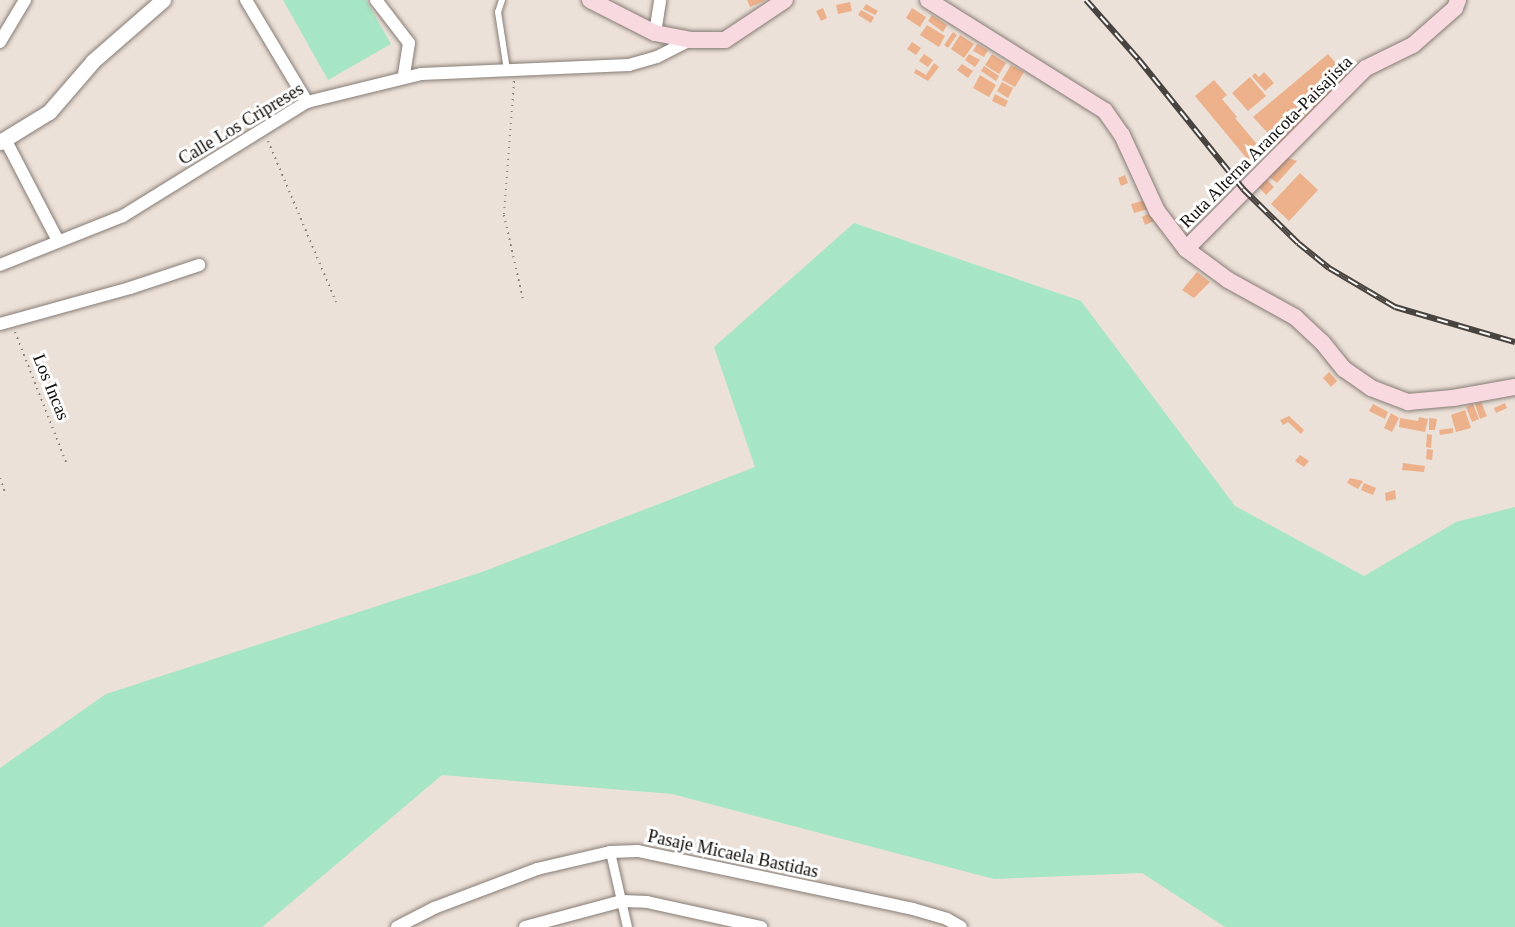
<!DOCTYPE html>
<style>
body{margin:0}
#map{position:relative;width:1515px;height:927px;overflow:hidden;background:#ece1d8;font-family:"Times New Roman",serif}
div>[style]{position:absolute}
.green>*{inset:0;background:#a6e5c5}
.building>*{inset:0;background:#ecb08a}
.path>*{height:2px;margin-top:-1px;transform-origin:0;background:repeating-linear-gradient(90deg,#8a827c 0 1.5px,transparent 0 6px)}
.roads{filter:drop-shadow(0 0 2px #867c75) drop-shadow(0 0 2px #867c75)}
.service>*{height:6px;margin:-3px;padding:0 3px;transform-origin:3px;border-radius:3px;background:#fff}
.pedestrian>*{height:9px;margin:-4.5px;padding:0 4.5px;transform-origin:4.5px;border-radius:4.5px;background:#fff}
.minor>*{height:12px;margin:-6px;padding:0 6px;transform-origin:6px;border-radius:6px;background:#fff}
.tertiary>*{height:15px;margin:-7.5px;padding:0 7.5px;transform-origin:7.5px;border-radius:7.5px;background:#fff}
.secondary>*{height:16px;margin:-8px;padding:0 8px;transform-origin:8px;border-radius:8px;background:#f8d9e0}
.rail>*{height:6px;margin-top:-3px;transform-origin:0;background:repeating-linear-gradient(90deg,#fff 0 11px,#48433e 0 22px);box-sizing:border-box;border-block:2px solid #48433e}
span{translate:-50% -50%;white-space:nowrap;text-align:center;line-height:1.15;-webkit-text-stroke:6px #fff;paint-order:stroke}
.street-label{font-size:18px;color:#0f0c09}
</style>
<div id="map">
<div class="green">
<div style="clip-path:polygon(283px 0,366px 0,391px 44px,328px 80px)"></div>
<div style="clip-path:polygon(854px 223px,1081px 301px,1235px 506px,1364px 576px,1456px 522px,1515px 507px,1515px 927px,1225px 927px,1142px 873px,994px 879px,672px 794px,442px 775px,262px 927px,0 927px,0 768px,106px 694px,482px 572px,755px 467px,714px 347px)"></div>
</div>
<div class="building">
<div style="clip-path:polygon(747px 0,766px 0,750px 7px)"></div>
<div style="clip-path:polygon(850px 2px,852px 11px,838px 14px,836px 5px)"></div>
<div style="clip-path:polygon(866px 4px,878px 11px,875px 15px,863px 9px)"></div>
<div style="clip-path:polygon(823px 8px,827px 18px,821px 21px,816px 11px)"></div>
<div style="clip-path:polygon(912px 8px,926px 17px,920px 27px,906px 18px)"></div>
<div style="clip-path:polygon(861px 10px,874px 17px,871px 23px,858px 15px)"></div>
<div style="clip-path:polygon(932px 15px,947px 25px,943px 32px,928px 21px)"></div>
<div style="clip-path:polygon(927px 25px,945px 36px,939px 47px,920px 35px)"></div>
<div style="clip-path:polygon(953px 32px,957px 35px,948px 48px,944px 45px)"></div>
<div style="clip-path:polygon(960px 35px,974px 44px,964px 58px,951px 49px)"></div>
<div style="clip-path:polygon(912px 42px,921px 48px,916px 55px,907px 49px)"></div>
<div style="clip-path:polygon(977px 44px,988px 50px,984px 57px,973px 51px)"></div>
<div style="clip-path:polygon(924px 54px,933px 60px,928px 67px,919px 61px)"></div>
<div style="clip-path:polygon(969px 54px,980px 60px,975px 67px,965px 60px)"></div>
<div style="clip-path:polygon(992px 54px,1006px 63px,999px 74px,985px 65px)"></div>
<div style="clip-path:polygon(1328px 54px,1347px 76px,1279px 145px,1253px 117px)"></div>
<div style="clip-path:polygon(934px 63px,939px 67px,928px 81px,914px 73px,916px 69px,926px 75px)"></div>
<div style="clip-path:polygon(962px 64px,973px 71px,968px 78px,957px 70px)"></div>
<div style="clip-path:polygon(1011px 65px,1024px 72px,1015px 87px,1002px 80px)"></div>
<div style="clip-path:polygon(984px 66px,999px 76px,996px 81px,981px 71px)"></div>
<div style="clip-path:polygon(1264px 72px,1274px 83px,1265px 91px,1252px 76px,1255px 73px,1259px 77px)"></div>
<div style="clip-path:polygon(980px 75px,996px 85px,989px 97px,973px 88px)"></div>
<div style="clip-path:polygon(1250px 77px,1266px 96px,1248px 111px,1232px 93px)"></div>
<div style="clip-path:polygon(1214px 80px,1227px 95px,1222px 99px,1237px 117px,1235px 118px,1261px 149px,1248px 160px,1195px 96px)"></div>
<div style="clip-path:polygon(1002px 82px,1013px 88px,1008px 98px,997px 91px)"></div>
<div style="clip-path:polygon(995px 94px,1008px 101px,1005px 107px,992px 101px)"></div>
<div style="clip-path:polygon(1283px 156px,1297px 161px,1277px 183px,1267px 175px)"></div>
<div style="clip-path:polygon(1300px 173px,1318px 190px,1289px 221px,1271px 204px)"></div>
<div style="clip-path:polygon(1125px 175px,1128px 183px,1121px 186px,1118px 178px)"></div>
<div style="clip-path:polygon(1264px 177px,1274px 187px,1266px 195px,1257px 185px)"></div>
<div style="clip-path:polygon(1146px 200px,1148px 209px,1134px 213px,1131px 204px)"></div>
<div style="clip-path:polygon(1150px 213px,1154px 221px,1145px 225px,1142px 217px)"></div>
<div style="clip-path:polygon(1197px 272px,1210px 282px,1194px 298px,1182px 290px)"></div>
<div style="clip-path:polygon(1329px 372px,1337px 381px,1331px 387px,1323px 378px)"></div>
<div style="clip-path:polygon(1481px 402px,1487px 416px,1480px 419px,1475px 404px)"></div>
<div style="clip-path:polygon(1505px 403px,1507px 408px,1496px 413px,1494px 408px)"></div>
<div style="clip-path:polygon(1373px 404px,1388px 412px,1385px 419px,1369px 411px)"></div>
<div style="clip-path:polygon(1473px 404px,1479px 419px,1472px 422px,1466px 407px)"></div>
<div style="clip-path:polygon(1465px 410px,1471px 428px,1456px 432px,1451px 415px)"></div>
<div style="clip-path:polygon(1391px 413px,1399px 418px,1392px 432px,1384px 428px)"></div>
<div style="clip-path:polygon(1289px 416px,1304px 430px,1301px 434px,1288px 422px,1283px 425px,1280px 420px)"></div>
<div style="clip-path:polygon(1419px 417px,1428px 419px,1425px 432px,1399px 427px,1400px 418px,1418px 421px)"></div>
<div style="clip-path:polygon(1429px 418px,1437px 419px,1435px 430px,1429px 430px)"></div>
<div style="clip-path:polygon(1453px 428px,1453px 433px,1440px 435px,1439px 430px)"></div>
<div style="clip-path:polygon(1427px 434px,1432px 435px,1431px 448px,1426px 447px)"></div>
<div style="clip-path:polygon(1427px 449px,1433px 450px,1432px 460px,1426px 459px)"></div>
<div style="clip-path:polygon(1300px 455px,1309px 461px,1304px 467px,1295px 461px)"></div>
<div style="clip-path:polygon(1403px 463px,1425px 466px,1424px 472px,1402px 470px)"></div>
<div style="clip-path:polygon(1350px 478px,1363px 481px,1358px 489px,1347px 483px)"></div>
<div style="clip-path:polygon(1364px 483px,1376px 488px,1373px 495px,1361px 490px)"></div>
<div style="clip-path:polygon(1395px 490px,1396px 499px,1386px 501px,1385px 493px)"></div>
</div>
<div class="path">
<div style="left:514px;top:81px;width:134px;rotate:94.3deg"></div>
<div style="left:504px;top:215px;width:86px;rotate:77.3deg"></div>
<div style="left:268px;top:141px;width:175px;rotate:67.1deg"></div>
<div style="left:15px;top:332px;width:140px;rotate:68.6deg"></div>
<div style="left:0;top:478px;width:18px;rotate:71deg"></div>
</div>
<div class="roads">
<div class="service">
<div style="left:502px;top:0;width:13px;rotate:108deg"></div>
<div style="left:498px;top:12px;width:59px;rotate:81.2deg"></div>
</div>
<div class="pedestrian">
<div style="left:610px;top:852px;width:77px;rotate:77.2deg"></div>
</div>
<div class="minor">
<div style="left:246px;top:0;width:119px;rotate:59.1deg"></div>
<div style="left:376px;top:0;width:54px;rotate:52.5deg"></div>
<div style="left:409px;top:43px;width:33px;rotate:99deg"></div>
<div style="left:655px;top:33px;width:33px;rotate:-81deg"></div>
<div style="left:0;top:42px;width:49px;rotate:-59.2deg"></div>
<div style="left:5px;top:139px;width:115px;rotate:62.5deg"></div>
<div style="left:0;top:265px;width:132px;rotate:-21.7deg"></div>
<div style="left:123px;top:216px;width:216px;rotate:-31.8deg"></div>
<div style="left:307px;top:102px;width:117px;rotate:-13.8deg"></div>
<div style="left:421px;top:74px;width:208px;rotate:-2.5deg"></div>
<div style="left:629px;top:65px;width:29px;rotate:-16deg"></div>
<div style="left:657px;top:57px;width:37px;rotate:-27deg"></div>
<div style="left:0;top:324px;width:135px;rotate:-15.5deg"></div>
<div style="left:130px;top:288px;width:73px;rotate:-18.4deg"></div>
<div style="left:397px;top:927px;width:42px;rotate:-27.2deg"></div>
<div style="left:434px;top:908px;width:110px;rotate:-20.7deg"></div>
<div style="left:537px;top:869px;width:75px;rotate:-13.1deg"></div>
<div style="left:610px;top:852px;width:28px;rotate:-2deg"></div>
<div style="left:638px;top:851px;width:281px;rotate:11.9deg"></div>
<div style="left:913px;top:909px;width:35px;rotate:16deg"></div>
<div style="left:947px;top:919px;width:16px;rotate:30deg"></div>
<div style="left:525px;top:927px;width:100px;rotate:-15deg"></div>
<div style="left:622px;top:901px;width:25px;rotate:2deg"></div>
<div style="left:647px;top:902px;width:117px;rotate:12.4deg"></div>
</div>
<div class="tertiary">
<div style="left:0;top:142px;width:57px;rotate:-31.5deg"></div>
<div style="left:49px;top:112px;width:67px;rotate:-49.2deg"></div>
<div style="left:93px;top:61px;width:93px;rotate:-41.1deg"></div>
</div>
<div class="secondary">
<div style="left:590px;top:0;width:73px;rotate:26.9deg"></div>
<div style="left:655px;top:33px;width:36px;rotate:11deg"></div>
<div style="left:690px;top:40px;width:35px"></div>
<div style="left:725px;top:40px;width:72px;rotate:-33.7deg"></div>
<div style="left:928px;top:0;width:209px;rotate:32.1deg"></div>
<div style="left:1105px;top:111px;width:29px;rotate:55deg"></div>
<div style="left:1122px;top:135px;width:84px;rotate:65.3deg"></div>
<div style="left:1157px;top:211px;width:48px;rotate:52.7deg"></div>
<div style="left:1186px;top:249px;width:52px;rotate:36.4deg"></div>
<div style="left:1228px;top:280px;width:77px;rotate:28.9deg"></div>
<div style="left:1295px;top:317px;width:37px;rotate:43deg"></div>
<div style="left:1322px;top:342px;width:35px;rotate:51deg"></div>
<div style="left:1344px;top:369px;width:33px;rotate:35deg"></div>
<div style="left:1371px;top:388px;width:40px;rotate:21deg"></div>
<div style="left:1408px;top:402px;width:45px;rotate:-5.1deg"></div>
<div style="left:1453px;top:398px;width:63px;rotate:-10.1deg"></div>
<div style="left:1186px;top:249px;width:255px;rotate:-45.2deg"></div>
<div style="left:1366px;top:68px;width:52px;rotate:-26.1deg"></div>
<div style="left:1413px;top:45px;width:56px;rotate:-41.4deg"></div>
<div style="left:1455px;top:8px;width:9px;rotate:-69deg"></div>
</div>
</div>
<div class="rail">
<div style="left:1086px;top:0;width:80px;rotate:48.5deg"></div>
<div style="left:1139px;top:60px;width:166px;rotate:51.1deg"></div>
<div style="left:1243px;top:189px;width:77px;rotate:44.5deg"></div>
<div style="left:1298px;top:243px;width:40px;rotate:39deg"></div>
<div style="left:1329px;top:268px;width:77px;rotate:30.6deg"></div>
<div style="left:1395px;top:307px;width:125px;rotate:16.3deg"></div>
</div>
<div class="street-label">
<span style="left:241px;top:124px;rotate:-31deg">Calle Los Cripreses</span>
<span style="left:1266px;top:142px;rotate:-45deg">Ruta Alterna Arancota-Paisajista</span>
<span style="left:51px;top:387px;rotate:68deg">Los Incas</span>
<span style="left:733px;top:854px;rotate:12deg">Pasaje Micaela Bastidas</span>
</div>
</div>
